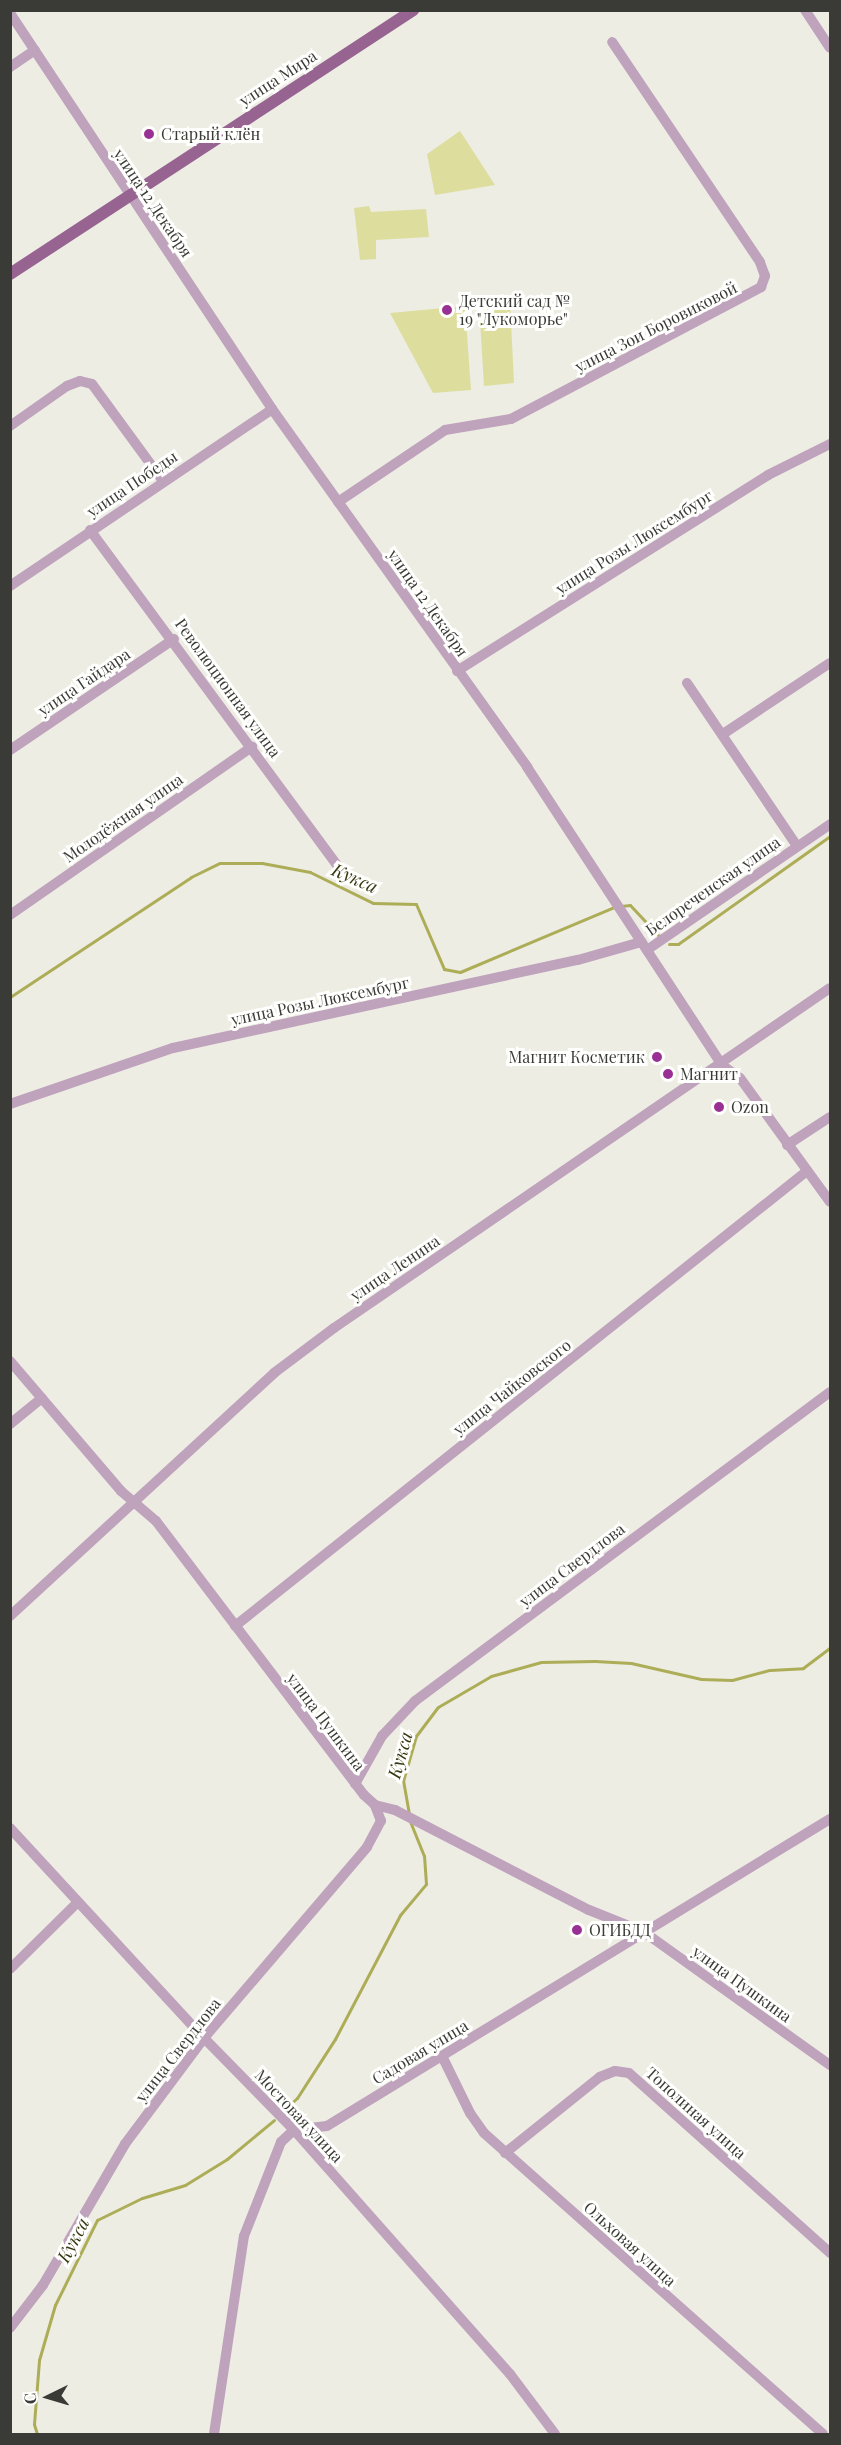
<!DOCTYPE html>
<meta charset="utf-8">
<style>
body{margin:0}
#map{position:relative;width:841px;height:2445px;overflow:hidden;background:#edede4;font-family:"Playfair Display",serif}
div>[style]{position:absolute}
.green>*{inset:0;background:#ddde9d}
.stream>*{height:3px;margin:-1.5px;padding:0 1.5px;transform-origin:1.5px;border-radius:1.5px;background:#adad58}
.minor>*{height:10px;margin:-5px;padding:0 5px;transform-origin:5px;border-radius:5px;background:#bfa2bc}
.major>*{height:12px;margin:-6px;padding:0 6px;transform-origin:6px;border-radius:6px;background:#976492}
.dots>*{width:16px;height:16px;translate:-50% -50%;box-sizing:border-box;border:3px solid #fffffe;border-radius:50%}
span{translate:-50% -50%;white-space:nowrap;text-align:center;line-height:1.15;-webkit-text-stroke:6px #fffffe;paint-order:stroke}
.street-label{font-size:16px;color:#3a3a36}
.poi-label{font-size:16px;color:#3a3a36}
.left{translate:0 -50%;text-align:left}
.right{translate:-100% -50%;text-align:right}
.water-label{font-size:18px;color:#383813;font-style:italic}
.frame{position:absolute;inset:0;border:12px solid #3a3a36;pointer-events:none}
.north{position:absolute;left:18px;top:2367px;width:60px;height:60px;-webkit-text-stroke:4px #fffffe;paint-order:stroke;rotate:265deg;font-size:16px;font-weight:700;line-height:24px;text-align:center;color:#3a3a36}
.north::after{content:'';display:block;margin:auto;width:21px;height:27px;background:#3a3a36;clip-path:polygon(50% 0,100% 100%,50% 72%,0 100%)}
</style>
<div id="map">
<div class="green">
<div style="clip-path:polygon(460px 131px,495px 185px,435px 195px,427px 154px)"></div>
<div style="clip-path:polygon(369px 206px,371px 212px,426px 209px,429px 237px,376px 240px,376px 259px,360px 260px,354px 208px)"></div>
<div style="clip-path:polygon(510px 301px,514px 383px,484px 386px,479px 304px)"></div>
<div style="clip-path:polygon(465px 306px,471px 390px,433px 393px,390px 313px)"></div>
</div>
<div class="stream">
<div style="left:621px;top:906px;width:9px;rotate:-6deg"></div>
<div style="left:630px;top:905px;width:42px;rotate:46.9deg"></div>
<div style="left:669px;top:944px;width:9px"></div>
<div style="left:678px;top:944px;width:186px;rotate:-35.4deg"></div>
<div style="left:10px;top:997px;width:217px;rotate:-33.5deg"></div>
<div style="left:191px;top:877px;width:32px;rotate:-26deg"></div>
<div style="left:220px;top:863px;width:42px"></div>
<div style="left:262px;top:863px;width:49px;rotate:10.6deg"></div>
<div style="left:310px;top:872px;width:70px;rotate:26.2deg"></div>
<div style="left:373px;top:903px;width:43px;rotate:1.3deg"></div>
<div style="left:416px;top:904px;width:71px;rotate:66.7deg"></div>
<div style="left:444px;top:969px;width:16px;rotate:11deg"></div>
<div style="left:460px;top:972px;width:167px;rotate:-22.9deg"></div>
<div style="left:409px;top:1814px;width:34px;rotate:-100deg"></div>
<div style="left:403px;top:1781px;width:47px;rotate:-73.9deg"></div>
<div style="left:416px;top:1736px;width:36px;rotate:-53deg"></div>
<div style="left:438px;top:1707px;width:61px;rotate:-30.3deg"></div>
<div style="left:491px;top:1676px;width:52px;rotate:-15.6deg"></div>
<div style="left:541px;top:1662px;width:54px;rotate:-1.1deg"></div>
<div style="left:595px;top:1661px;width:36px;rotate:3deg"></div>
<div style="left:631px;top:1663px;width:72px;rotate:12.9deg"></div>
<div style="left:701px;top:1679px;width:31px;rotate:2deg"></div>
<div style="left:732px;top:1680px;width:39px;rotate:-15deg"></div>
<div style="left:770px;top:1670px;width:33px;rotate:-3deg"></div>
<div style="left:803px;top:1668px;width:34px;rotate:-37deg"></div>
<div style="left:284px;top:2110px;width:18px;rotate:-43deg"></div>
<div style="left:297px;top:2098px;width:70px;rotate:-57.2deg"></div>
<div style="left:335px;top:2039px;width:140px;rotate:-62.3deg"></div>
<div style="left:400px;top:1915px;width:40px;rotate:-50deg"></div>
<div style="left:426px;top:1884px;width:28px;rotate:-94deg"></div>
<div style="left:424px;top:1856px;width:38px;rotate:-112deg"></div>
<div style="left:37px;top:2434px;width:10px;rotate:-107deg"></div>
<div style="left:34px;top:2424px;width:64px;rotate:-85.5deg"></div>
<div style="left:39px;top:2360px;width:57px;rotate:-73.8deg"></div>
<div style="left:55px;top:2305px;width:95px;rotate:-63.7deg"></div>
<div style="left:97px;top:2220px;width:50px;rotate:-26.1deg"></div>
<div style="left:142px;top:2198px;width:45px;rotate:-16.8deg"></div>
<div style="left:185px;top:2185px;width:49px;rotate:-31.8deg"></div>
<div style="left:227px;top:2159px;width:61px;rotate:-39.7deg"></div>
</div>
<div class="minor">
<div style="left:805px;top:10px;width:45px;rotate:56.7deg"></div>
<div style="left:10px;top:13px;width:475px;rotate:56.5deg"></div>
<div style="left:272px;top:409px;width:440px;rotate:54.5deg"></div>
<div style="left:527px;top:767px;width:356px;rotate:56.8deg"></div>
<div style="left:722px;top:1065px;width:22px;rotate:36deg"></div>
<div style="left:740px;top:1078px;width:153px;rotate:54deg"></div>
<div style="left:10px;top:67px;width:30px;rotate:-34deg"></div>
<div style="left:10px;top:426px;width:70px;rotate:-35.1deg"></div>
<div style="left:67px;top:386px;width:14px;rotate:-21deg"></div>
<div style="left:80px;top:381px;width:12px;rotate:14deg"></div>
<div style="left:92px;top:384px;width:120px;rotate:53.8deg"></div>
<div style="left:338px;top:502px;width:129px;rotate:-33.9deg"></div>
<div style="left:445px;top:430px;width:67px;rotate:-9.5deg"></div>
<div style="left:511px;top:419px;width:283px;rotate:-27.8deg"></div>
<div style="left:761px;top:287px;width:12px;rotate:-70deg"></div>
<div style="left:765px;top:276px;width:15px;rotate:-110deg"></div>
<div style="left:760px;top:262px;width:265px;rotate:-123.9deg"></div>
<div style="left:90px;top:530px;width:418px;rotate:53.6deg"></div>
<div style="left:10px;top:586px;width:316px;rotate:-34deg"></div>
<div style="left:457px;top:671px;width:368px;rotate:-32.2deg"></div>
<div style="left:768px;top:475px;width:69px;rotate:-26.6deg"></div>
<div style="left:687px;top:683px;width:197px;rotate:56deg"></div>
<div style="left:723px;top:734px;width:128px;rotate:-33.6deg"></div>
<div style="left:10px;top:750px;width:198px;rotate:-34.1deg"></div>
<div style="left:10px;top:915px;width:295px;rotate:-34.8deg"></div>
<div style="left:647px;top:950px;width:222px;rotate:-34.5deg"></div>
<div style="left:10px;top:1104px;width:172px;rotate:-19deg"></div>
<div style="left:173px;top:1048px;width:414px;rotate:-12.3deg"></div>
<div style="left:578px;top:960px;width:66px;rotate:-15.9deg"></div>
<div style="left:787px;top:1145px;width:51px;rotate:-33.1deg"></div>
<div style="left:10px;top:1361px;width:171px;rotate:49.5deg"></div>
<div style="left:121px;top:1491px;width:46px;rotate:40.6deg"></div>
<div style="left:156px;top:1521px;width:344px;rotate:52.8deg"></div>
<div style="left:364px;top:1795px;width:15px;rotate:42deg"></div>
<div style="left:375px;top:1805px;width:21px;rotate:14deg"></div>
<div style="left:395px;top:1810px;width:218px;rotate:27.3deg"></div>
<div style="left:589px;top:1910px;width:59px;rotate:21.8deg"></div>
<div style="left:644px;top:1932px;width:229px;rotate:35.6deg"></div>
<div style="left:10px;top:1424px;width:41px;rotate:-39.1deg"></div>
<div style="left:10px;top:1616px;width:359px;rotate:-42.6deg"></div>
<div style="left:274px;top:1373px;width:75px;rotate:-36.9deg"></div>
<div style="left:334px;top:1328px;width:601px;rotate:-34.43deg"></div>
<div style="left:235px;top:1626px;width:731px;rotate:-38.5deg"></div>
<div style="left:355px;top:1784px;width:55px;rotate:-60.6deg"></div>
<div style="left:382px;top:1736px;width:48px;rotate:-46.7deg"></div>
<div style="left:415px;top:1701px;width:517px;rotate:-36.67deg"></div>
<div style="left:10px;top:1828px;width:286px;rotate:47.3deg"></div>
<div style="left:204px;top:2038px;width:129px;rotate:45.6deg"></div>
<div style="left:294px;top:2130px;width:326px;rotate:48.5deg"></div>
<div style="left:510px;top:2374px;width:75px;rotate:53.1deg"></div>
<div style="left:10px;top:1969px;width:94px;rotate:-44.6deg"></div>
<div style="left:442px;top:2056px;width:64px;rotate:63.8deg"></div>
<div style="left:470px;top:2113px;width:24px;rotate:55deg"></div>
<div style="left:484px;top:2133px;width:453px;rotate:41.6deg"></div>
<div style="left:505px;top:2153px;width:122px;rotate:-38.7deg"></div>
<div style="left:600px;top:2077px;width:16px;rotate:-22deg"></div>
<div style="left:615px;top:2071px;width:14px;rotate:8deg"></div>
<div style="left:629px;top:2073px;width:270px;rotate:41.8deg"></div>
<div style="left:10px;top:2328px;width:54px;rotate:-52.5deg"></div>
<div style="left:43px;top:2285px;width:163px;rotate:-59.8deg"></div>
<div style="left:125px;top:2144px;width:132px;rotate:-53.3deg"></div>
<div style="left:204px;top:2038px;width:251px;rotate:-49.5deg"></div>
<div style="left:367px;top:1847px;width:30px;rotate:-62deg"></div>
<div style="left:381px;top:1821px;width:17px;rotate:-111deg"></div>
<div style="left:214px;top:2434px;width:200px;rotate:-81.4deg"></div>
<div style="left:244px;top:2236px;width:101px;rotate:-68.5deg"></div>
<div style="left:281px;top:2142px;width:18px;rotate:-43deg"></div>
<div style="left:294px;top:2130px;width:33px;rotate:-7deg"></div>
<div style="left:327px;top:2126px;width:589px;rotate:-31.4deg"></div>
</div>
<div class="major">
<div style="left:10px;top:274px;width:482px;rotate:-33.2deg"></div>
</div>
<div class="dots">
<div style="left:149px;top:134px;background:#993093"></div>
<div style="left:447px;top:310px;background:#993093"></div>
<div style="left:657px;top:1057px;background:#993093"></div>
<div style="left:668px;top:1074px;background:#993093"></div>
<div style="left:719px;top:1107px;background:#993093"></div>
<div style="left:577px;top:1930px;background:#993093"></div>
</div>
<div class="street-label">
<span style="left:278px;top:78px;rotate:-33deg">улица Мира</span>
<span style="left:153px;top:203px;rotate:56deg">улица 12 Декабря</span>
<span style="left:656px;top:327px;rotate:-27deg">улица Зои Боровиковой</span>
<span style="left:132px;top:484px;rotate:-34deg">улица Победы</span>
<span style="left:634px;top:542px;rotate:-32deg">улица Розы Люксембург</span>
<span style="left:428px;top:603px;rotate:55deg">улица 12 Декабря</span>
<span style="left:84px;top:682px;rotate:-34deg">улица Гайдара</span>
<span style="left:228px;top:688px;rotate:54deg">Революционная улица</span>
<span style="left:123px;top:818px;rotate:-35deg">Молодёжная улица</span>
<span style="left:713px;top:886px;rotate:-35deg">Белореченская улица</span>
<span style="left:320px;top:1001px;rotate:-12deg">улица Розы Люксембург</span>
<span style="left:395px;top:1268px;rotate:-34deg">улица Ленина</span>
<span style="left:512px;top:1387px;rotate:-38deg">улица Чайковского</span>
<span style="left:572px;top:1565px;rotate:-37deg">улица Свердлова</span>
<span style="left:326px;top:1722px;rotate:53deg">улица Пушкина</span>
<span style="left:742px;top:1984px;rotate:36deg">улица Пушкина</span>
<span style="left:178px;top:2050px;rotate:-52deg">улица Свердлова</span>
<span style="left:420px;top:2052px;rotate:-31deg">Садовая улица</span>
<span style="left:696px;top:2113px;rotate:42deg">Тополиная улица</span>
<span style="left:299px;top:2116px;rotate:47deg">Мостовая улица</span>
<span style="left:630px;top:2244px;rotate:42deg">Ольховая улица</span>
</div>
<div class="poi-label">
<span class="left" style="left:161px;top:134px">Старый клён</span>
<span class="left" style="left:459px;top:310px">Детский сад №<br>19 "Лукоморье"</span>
<span class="right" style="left:645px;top:1057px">Магнит Косметик</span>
<span class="left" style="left:680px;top:1074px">Магнит</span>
<span class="left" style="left:731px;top:1107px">Ozon</span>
<span class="left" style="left:589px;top:1930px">ОГИБДД</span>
</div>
<div class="water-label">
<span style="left:355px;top:878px;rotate:24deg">Кукса</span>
<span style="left:400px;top:1755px;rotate:-74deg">Кукса</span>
<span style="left:73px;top:2240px;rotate:-62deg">Кукса</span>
</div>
<div class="frame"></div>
<div class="north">С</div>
</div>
